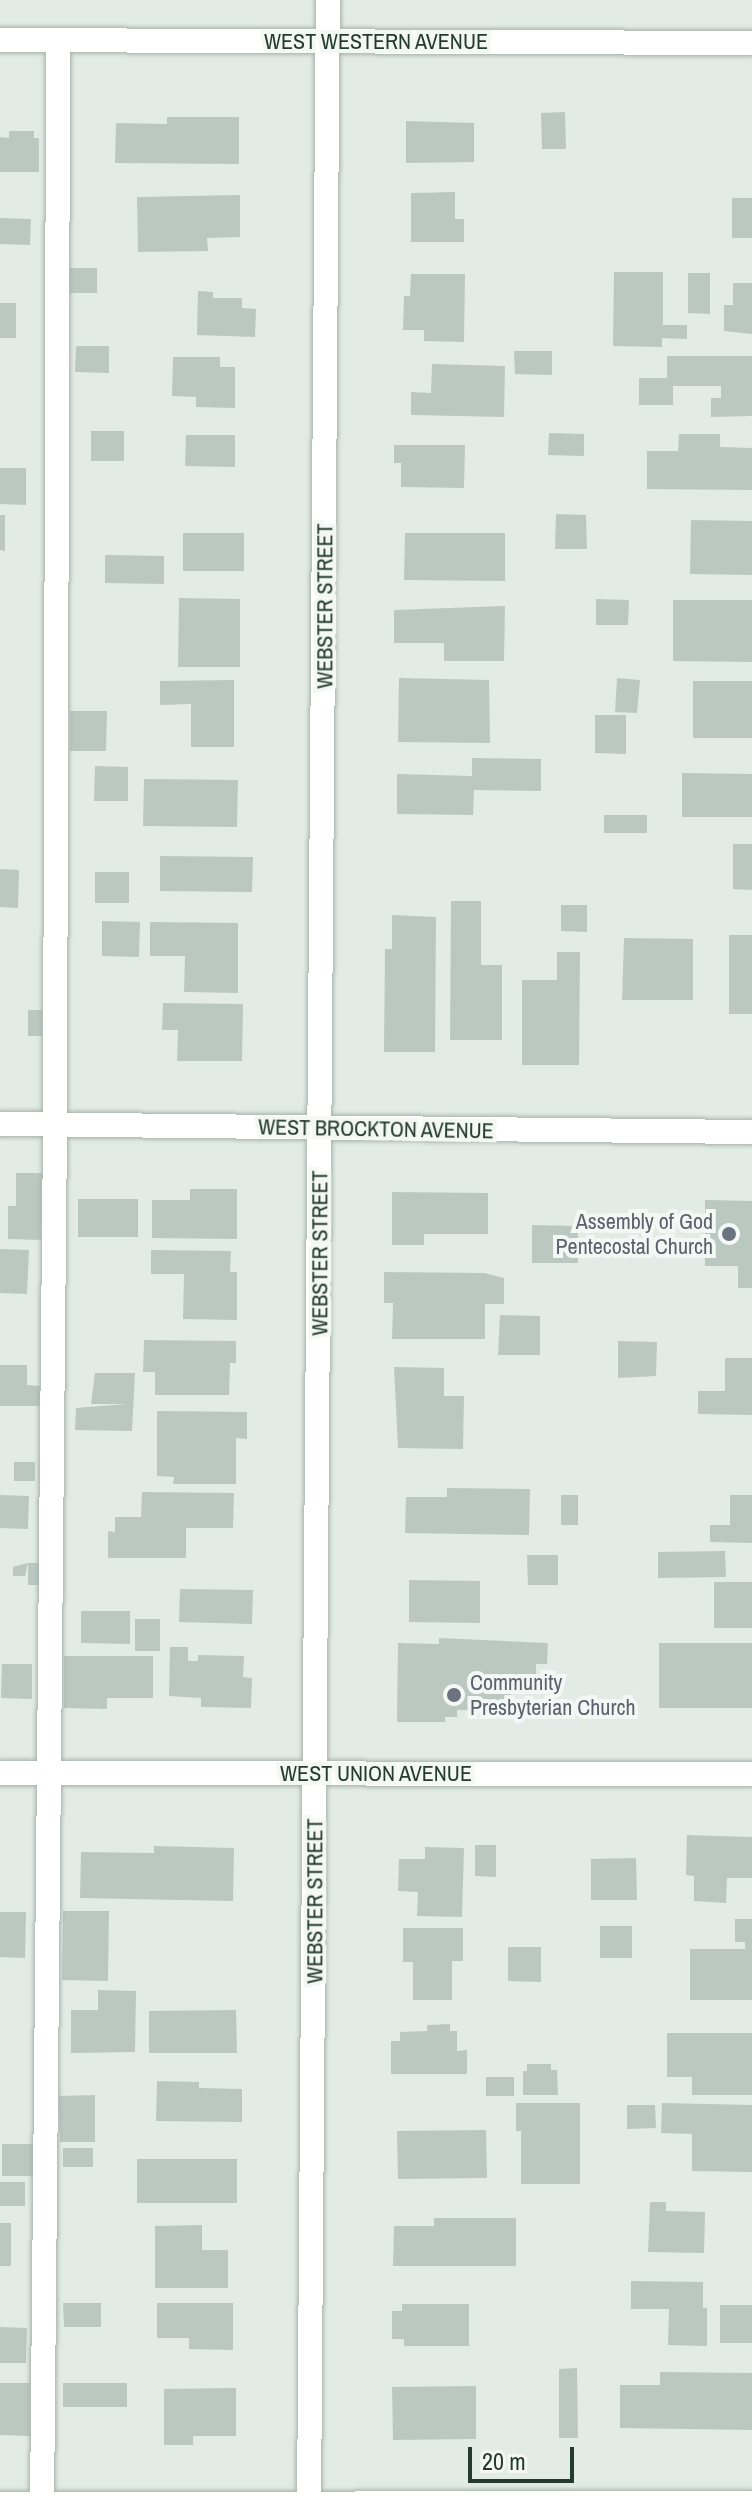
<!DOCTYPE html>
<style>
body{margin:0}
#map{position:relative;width:752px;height:2507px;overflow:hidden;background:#e3ebe6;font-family:"Archivo Narrow",sans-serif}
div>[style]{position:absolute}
.building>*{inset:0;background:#bbc8c2}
.roads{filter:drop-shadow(0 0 2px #a6b2ac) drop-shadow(0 0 2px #a6b2ac)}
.minor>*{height:24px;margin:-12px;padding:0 12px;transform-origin:12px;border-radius:12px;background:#fff}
.dots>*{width:22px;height:22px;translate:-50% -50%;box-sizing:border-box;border:4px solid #f3f8f5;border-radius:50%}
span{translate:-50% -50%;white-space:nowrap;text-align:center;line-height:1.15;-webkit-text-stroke:8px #f3f8f5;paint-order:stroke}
.street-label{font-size:22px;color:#253a32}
.worship-label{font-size:22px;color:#5b616d}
.right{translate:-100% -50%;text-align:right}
.left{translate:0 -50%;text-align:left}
.scale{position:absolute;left:468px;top:2447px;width:106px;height:36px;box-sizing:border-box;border:4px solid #253a32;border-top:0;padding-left:10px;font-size:24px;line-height:28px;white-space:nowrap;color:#253a32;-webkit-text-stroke:6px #f3f8f5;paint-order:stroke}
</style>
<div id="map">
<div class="building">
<div style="clip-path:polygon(565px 112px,566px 149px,542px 149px,541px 113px)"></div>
<div style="clip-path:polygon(167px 117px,239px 117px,239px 164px,115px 163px,116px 123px,167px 124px)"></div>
<div style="clip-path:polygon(406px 121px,474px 123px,474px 162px,406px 163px)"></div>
<div style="clip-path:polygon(9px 131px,34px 131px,34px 138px,39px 138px,39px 172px,0 172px,0 137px,9px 138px)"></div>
<div style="clip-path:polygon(455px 192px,455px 219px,464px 219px,464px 242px,411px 242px,411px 193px)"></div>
<div style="clip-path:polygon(240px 195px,240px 237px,207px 238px,208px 251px,138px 252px,137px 197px)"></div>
<div style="clip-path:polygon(732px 198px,752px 198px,752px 238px,732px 238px)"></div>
<div style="clip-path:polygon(0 218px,31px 219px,30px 245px,0 244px)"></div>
<div style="clip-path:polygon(70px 268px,97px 268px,97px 293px,70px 293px)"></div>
<div style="clip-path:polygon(614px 272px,663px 272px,663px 325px,687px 325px,687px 339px,662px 338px,662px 347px,613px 346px)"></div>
<div style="clip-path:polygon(688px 273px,710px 273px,710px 314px,688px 313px)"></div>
<div style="clip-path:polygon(411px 274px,465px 274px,464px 342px,424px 341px,424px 330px,403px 330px,404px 296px,410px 296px)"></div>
<div style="clip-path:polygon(733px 283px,752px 283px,752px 334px,724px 331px,724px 305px,733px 305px)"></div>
<div style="clip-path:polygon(198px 291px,213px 292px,213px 298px,242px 298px,242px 308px,256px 309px,255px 337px,197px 335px)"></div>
<div style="clip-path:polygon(0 303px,16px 303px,16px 338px,0 338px)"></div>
<div style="clip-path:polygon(76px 346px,109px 346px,109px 373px,75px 372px)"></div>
<div style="clip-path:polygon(514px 351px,552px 351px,552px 375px,515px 374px)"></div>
<div style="clip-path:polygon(667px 356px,752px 356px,752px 416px,711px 417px,711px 398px,721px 398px,721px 386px,673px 386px,673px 405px,639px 405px,639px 378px,667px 378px)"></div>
<div style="clip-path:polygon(173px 357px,220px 357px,220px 367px,235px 367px,235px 408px,196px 407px,196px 397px,172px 396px)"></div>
<div style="clip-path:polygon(432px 364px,505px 366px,504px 417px,411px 415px,411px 392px,431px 393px)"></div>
<div style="clip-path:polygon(91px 431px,124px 431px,124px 461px,91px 461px)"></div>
<div style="clip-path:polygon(549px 433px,584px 434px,584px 456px,548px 455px)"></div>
<div style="clip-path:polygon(679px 434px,720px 434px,720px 447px,752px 448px,752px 490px,647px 489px,647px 451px,678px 451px)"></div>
<div style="clip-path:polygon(186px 435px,235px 435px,235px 467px,185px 466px)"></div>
<div style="clip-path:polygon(394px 445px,465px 445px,464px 488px,401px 487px,401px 463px,394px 463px)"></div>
<div style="clip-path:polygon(0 468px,26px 468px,26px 505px,0 504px)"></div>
<div style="clip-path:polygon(556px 514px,586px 515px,587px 549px,555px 549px)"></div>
<div style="clip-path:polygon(0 515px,5px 515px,5px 551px,0 550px)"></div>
<div style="clip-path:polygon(691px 520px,752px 521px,752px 575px,690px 574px)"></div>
<div style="clip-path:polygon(183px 533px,244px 533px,244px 571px,183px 571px)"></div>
<div style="clip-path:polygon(405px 533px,505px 533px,505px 581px,404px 580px)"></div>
<div style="clip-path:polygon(105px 555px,164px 556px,164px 584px,105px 583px)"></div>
<div style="clip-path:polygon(179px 598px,240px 599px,240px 667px,178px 667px)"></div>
<div style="clip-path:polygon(596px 599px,629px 600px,628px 625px,596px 625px)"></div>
<div style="clip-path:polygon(673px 600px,752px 600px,752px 662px,673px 661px)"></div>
<div style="clip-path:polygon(505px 606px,504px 661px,444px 661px,444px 643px,394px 643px,394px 610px)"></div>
<div style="clip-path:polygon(399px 678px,489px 680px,490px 743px,398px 742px)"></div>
<div style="clip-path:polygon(617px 678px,640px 680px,637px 713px,615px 712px)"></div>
<div style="clip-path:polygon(234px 680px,234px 747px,191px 747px,191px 704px,160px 705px,160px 681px)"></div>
<div style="clip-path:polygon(693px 681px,752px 681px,752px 738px,693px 738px)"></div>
<div style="clip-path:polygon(70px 711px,107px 711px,106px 751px,70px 751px)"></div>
<div style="clip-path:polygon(595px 715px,626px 715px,626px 754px,595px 753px)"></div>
<div style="clip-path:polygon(472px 758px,541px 759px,541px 791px,474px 790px,473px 815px,397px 814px,397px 774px,472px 776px)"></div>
<div style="clip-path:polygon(95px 766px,128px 767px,128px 801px,94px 801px)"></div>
<div style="clip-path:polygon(682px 773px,752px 774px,752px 817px,682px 817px)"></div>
<div style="clip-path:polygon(144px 779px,238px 780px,237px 827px,143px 826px)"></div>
<div style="clip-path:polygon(604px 815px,647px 815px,647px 833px,604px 833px)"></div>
<div style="clip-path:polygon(733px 844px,752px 844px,752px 890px,733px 889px)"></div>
<div style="clip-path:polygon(160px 856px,253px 857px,252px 892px,160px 891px)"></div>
<div style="clip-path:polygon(0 869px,19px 870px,18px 908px,0 907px)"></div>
<div style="clip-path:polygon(95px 872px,129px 872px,129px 903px,95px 903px)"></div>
<div style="clip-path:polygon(451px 901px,481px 901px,481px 965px,502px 965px,502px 1040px,450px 1040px)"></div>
<div style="clip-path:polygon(561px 905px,587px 905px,587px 932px,561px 931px)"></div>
<div style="clip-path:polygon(392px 915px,436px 917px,435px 1052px,384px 1052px,385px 949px,392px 949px)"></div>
<div style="clip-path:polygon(102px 921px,140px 922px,139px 957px,102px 956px)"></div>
<div style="clip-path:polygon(150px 922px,238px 923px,238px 993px,184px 992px,185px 956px,150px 956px)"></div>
<div style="clip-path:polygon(729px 935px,752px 935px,752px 1014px,729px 1014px)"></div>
<div style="clip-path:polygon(624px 938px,693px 939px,693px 1000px,622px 1000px)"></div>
<div style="clip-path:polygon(557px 952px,580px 952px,579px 1065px,522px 1065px,522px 980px,557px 980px)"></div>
<div style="clip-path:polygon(163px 1003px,243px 1004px,242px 1061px,177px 1061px,178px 1030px,162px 1030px)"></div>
<div style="clip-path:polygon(28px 1010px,42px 1010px,42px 1036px,28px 1036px)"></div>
<div style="clip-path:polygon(16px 1173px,42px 1173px,41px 1240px,8px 1239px,8px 1206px,16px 1206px)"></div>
<div style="clip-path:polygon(190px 1189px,237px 1189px,237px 1239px,152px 1238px,152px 1200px,190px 1200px)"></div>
<div style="clip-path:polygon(392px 1192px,488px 1193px,488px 1234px,424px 1234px,424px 1245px,392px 1245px)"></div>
<div style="clip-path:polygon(78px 1199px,138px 1199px,138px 1237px,78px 1237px)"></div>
<div style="clip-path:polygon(705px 1200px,752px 1201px,752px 1288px,738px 1288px,738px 1266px,705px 1266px)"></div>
<div style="clip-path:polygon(532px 1225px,578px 1226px,578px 1263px,532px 1263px)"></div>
<div style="clip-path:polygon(0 1249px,29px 1250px,27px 1294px,0 1293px)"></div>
<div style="clip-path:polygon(151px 1250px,231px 1251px,230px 1272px,237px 1272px,237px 1320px,183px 1319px,184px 1274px,151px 1274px)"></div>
<div style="clip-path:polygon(384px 1272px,484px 1273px,504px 1278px,504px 1304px,485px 1304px,485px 1339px,392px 1339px,393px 1303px,384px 1303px)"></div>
<div style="clip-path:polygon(500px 1315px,540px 1316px,540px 1355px,498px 1355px)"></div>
<div style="clip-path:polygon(144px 1340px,236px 1341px,236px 1363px,230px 1363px,229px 1395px,155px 1395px,155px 1372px,143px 1372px)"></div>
<div style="clip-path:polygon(618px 1341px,657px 1342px,656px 1376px,618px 1378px)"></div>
<div style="clip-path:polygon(725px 1358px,752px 1358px,752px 1415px,698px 1414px,698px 1391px,725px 1391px)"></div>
<div style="clip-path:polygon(0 1365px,27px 1365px,27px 1385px,40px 1386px,40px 1406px,0 1406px)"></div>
<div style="clip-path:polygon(394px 1367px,444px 1368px,444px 1396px,464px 1396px,463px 1449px,398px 1448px)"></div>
<div style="clip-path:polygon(95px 1373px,135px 1373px,132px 1431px,75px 1430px,76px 1408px,127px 1404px,91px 1404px)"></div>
<div style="clip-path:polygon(157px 1411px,247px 1412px,247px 1439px,236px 1438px,236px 1484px,173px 1484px,174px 1477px,157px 1476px)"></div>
<div style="clip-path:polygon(14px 1462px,35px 1462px,35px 1481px,14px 1481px)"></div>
<div style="clip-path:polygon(447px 1488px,530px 1489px,529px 1535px,405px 1533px,406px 1497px,447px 1497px)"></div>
<div style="clip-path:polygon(142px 1492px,234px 1493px,233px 1528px,186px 1528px,186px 1558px,108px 1558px,108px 1531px,115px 1532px,115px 1517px,141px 1517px)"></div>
<div style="clip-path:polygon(0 1495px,29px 1496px,28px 1529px,0 1528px)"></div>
<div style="clip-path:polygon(561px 1495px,578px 1495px,578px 1525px,561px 1525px)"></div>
<div style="clip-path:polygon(730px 1495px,752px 1495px,752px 1543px,710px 1542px,710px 1525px,730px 1525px)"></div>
<div style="clip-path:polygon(725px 1551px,726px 1577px,658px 1578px,658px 1552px)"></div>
<div style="clip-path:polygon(527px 1555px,558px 1555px,558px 1585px,528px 1585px)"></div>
<div style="clip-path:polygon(28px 1563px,25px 1576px,13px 1576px,13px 1567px)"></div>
<div style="clip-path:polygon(28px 1563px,41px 1563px,40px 1585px,28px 1585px)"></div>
<div style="clip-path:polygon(409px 1580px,480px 1581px,480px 1623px,409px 1622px)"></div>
<div style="clip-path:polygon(714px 1582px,752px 1582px,752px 1628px,714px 1628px)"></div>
<div style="clip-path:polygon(180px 1589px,253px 1590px,252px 1624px,179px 1622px)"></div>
<div style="clip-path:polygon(81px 1611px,130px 1611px,130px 1644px,81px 1643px)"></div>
<div style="clip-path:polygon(135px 1619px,160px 1619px,160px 1651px,135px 1651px)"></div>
<div style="clip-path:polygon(439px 1638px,548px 1643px,547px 1664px,536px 1664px,536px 1680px,511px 1680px,510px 1711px,457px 1710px,457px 1717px,445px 1717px,445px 1722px,397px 1722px,398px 1643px,439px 1644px)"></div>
<div style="clip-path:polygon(659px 1643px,752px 1643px,752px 1708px,659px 1708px)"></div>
<div style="clip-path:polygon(170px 1647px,188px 1647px,188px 1661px,198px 1661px,198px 1655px,244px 1656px,243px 1677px,252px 1678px,251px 1708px,201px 1707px,201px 1698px,169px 1696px)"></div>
<div style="clip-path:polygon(64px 1656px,153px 1656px,153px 1698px,107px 1698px,107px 1709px,64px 1708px)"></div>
<div style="clip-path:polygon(2px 1664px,32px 1664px,32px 1699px,1px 1698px)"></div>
<div style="clip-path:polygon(687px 1835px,752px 1837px,752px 1878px,727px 1878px,726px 1903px,694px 1901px,694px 1876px,686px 1875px)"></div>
<div style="clip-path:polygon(475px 1845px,496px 1845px,496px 1877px,475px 1876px)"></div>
<div style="clip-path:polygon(154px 1846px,234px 1848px,233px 1901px,80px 1898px,81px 1852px,154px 1853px)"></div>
<div style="clip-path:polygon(425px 1847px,464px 1848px,462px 1917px,417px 1916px,418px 1892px,398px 1891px,399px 1859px,425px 1859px)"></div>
<div style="clip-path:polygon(636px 1858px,637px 1900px,591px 1900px,591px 1859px)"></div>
<div style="clip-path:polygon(63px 1911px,109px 1911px,108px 1981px,62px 1980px)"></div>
<div style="clip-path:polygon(0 1912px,26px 1912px,25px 1958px,0 1957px)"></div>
<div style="clip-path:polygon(735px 1919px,752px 1919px,752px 2000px,690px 2000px,690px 1949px,745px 1949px,745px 1942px,735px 1942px)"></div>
<div style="clip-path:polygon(600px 1926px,632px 1926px,632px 1958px,600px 1958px)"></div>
<div style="clip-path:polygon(403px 1928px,463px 1928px,463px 1961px,452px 1961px,452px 2000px,413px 2000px,413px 1962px,403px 1962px)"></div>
<div style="clip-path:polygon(508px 1947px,541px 1947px,541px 1982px,508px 1981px)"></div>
<div style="clip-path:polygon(98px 1990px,136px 1991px,135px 2052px,71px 2053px,71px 2010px,98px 2010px)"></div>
<div style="clip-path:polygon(236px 2010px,237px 2053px,149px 2053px,149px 2011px)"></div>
<div style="clip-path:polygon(450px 2024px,450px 2031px,457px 2031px,457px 2051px,467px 2050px,467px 2074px,391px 2074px,391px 2041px,400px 2041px,400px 2032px,427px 2031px,427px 2025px)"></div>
<div style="clip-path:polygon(667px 2033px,752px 2033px,752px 2095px,692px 2095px,692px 2077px,667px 2077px)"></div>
<div style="clip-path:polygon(527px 2064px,551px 2064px,551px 2070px,557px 2070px,558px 2095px,523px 2095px,523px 2071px,527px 2071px)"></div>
<div style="clip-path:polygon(486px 2077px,514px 2077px,514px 2096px,486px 2096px)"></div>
<div style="clip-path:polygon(157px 2081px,199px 2082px,199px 2088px,242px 2089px,242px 2122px,156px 2121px)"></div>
<div style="clip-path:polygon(95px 2095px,95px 2142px,60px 2142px,59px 2096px)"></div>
<div style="clip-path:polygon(516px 2103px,580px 2103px,580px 2184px,521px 2184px,521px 2131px,516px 2131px)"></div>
<div style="clip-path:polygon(662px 2103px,752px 2105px,752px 2172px,692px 2171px,692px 2134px,661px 2133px)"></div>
<div style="clip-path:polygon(627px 2105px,655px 2105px,656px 2128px,627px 2129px)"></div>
<div style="clip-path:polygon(486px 2130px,487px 2178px,398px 2179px,397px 2131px)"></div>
<div style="clip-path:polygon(2px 2144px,34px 2144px,34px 2176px,2px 2176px)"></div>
<div style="clip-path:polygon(63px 2148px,93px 2148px,93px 2167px,63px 2167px)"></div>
<div style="clip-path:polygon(137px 2159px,237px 2159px,237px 2203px,137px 2203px)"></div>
<div style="clip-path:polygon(0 2182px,25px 2182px,25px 2206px,0 2206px)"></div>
<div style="clip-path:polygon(650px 2202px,666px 2202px,666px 2211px,705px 2212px,704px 2253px,648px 2252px)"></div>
<div style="clip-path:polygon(434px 2218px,516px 2218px,516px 2266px,393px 2266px,394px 2226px,434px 2226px)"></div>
<div style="clip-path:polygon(0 2223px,11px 2223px,11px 2266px,0 2266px)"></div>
<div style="clip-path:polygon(202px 2225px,202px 2250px,228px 2250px,228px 2288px,155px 2288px,155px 2226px)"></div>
<div style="clip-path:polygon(631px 2281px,703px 2282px,703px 2308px,707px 2308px,707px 2346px,668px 2345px,669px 2309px,631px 2309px)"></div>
<div style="clip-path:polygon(63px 2303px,101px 2303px,101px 2327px,64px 2327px)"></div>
<div style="clip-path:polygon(157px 2303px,233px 2303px,233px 2350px,189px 2349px,189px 2338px,157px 2338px)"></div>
<div style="clip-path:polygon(402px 2304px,469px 2304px,469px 2346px,404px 2346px,404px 2339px,392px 2339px,392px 2311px,402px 2311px)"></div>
<div style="clip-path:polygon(720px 2305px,752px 2305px,752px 2343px,720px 2343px)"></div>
<div style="clip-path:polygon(0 2327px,27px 2328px,26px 2363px,0 2363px)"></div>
<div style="clip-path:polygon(577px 2368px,578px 2438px,559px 2438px,559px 2369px)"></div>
<div style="clip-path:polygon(660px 2372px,752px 2373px,752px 2430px,620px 2428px,620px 2385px,660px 2385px)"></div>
<div style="clip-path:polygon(0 2383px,30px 2383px,30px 2436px,0 2435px)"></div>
<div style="clip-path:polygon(63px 2383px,127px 2383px,127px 2407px,63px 2407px)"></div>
<div style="clip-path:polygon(476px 2386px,476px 2439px,393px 2440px,392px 2387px)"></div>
<div style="clip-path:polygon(236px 2388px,236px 2436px,193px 2436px,193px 2445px,164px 2445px,164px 2389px)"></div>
</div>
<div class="roads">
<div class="minor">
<div style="left:0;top:40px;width:752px;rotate:0.23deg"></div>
<div style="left:0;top:1124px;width:752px;rotate:0.61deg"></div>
<div style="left:0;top:1773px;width:752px;rotate:0.08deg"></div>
<div style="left:0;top:2504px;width:752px;rotate:-0.08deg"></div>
<div style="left:42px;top:2507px;width:1383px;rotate:-89.46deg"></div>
<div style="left:55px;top:1124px;width:1084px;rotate:-89.84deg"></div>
<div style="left:309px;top:2507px;width:2507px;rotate:-89.57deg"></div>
</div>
</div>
<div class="dots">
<div style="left:729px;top:1234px;background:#6b7280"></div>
<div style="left:454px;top:1695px;background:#6b7280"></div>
</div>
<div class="street-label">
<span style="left:376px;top:42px">WEST WESTERN AVENUE</span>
<span style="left:325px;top:606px;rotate:-90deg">WEBSTER STREET</span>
<span style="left:376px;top:1129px;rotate:1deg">WEST BROCKTON AVENUE</span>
<span style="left:320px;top:1253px;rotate:-90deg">WEBSTER STREET</span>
<span style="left:376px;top:1774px">WEST UNION AVENUE</span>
<span style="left:315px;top:1901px;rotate:-90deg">WEBSTER STREET</span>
</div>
<div class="worship-label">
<span class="right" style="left:713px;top:1234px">Assembly of God<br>Pentecostal Church</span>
<span class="left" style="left:470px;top:1695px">Community<br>Presbyterian Church</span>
</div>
<div class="scale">20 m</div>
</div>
